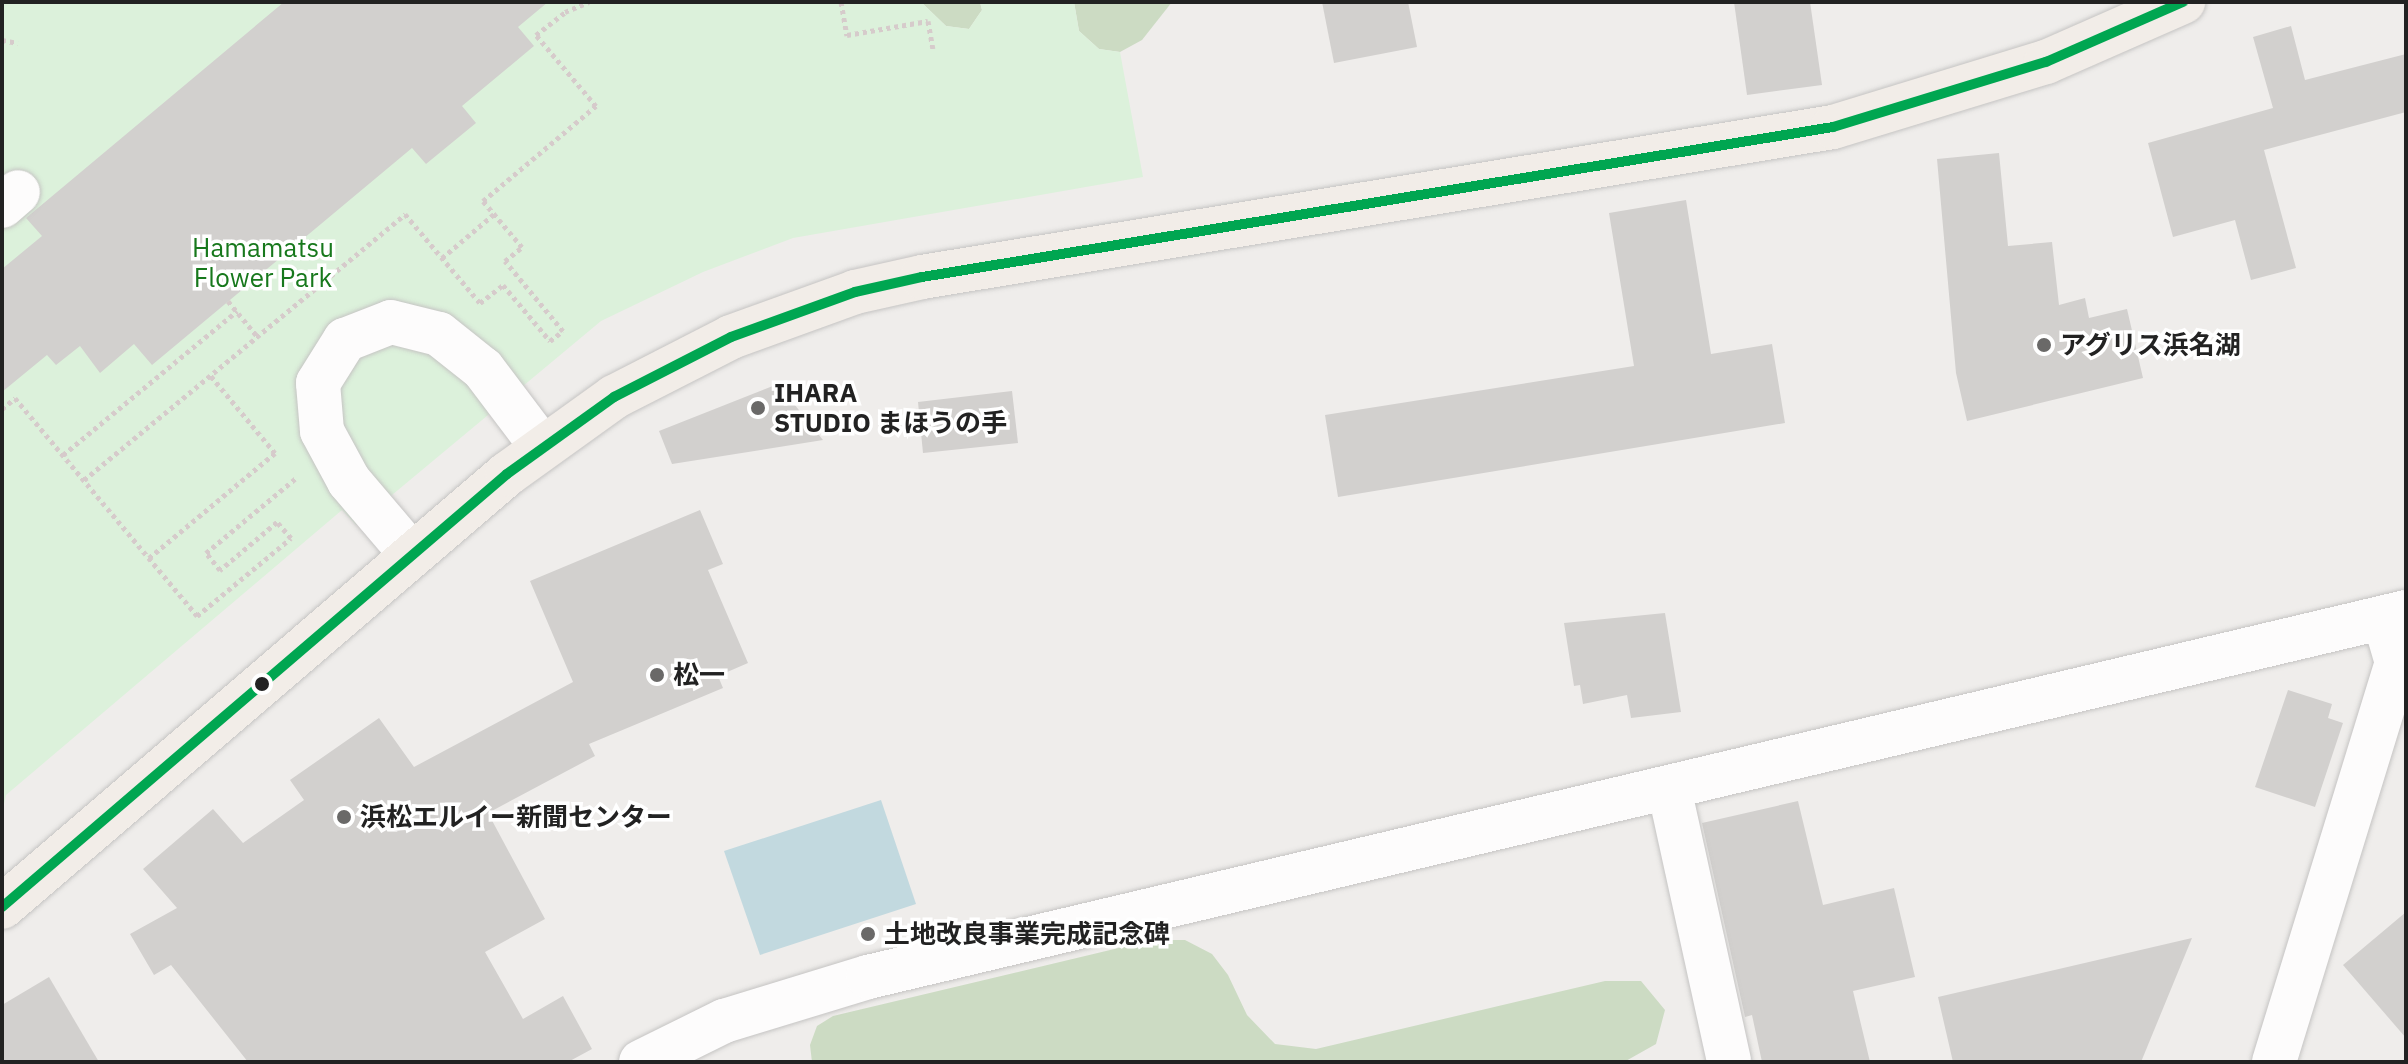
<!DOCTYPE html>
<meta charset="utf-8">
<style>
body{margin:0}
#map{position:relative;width:2408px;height:1064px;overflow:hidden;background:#efedeb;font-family:"IBM Plex Sans","Noto Sans JP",sans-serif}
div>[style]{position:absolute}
.forest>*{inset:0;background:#ccdbc3}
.park>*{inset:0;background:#dcf1db}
.water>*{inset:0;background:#c2d9df}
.building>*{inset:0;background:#d2d0ce}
.path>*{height:5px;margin-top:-2.5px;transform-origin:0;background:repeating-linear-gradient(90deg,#d6cbcb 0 4px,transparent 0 8px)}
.roads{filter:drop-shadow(0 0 2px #c5c4c3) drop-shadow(0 0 2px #c5c4c3)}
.minor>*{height:44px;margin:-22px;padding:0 22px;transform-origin:22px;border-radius:22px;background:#fdfcfc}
.major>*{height:44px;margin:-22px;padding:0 22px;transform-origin:22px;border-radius:22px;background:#f2ede8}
.bus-1>*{height:10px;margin:-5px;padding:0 5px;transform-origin:5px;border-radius:5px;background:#00a651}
.dots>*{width:22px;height:22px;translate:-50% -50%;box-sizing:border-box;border:4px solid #fff;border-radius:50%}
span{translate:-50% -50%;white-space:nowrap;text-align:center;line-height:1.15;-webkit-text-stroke:7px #fff;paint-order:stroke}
.park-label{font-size:26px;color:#17781c}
.poi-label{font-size:26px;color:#222;font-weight:700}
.left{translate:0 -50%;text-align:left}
.frame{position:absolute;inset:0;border:4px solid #222;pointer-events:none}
</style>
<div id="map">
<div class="forest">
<div style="clip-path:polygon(921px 2px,980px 2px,982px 10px,969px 29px,946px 26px)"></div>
<div style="clip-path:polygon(1074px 2px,1172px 2px,1142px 40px,1120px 52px,1099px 49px,1079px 31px)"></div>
<div style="clip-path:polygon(1152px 940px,1185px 940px,1212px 954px,1228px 975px,1247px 1015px,1275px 1044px,1316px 1049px,1605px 981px,1641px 981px,1665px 1010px,1656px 1044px,1624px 1062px,812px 1062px,810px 1045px,817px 1026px,833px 1016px)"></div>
</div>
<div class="park">
<div style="clip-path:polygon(2px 2px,921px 2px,946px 26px,969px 29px,982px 10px,980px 2px,1074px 2px,1079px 31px,1099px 49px,1120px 52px,1143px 177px,793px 238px,703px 272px,601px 321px,356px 525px,342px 510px,6px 795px,2px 813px)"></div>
</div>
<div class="water">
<div style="clip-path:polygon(881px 800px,916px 904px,760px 955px,724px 851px)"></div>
</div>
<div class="building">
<div style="clip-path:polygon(284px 2px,548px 2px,518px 27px,534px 46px,462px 106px,476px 123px,426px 164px,412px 148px,152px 365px,134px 344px,100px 373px,80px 346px,56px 365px,47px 355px,2px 392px,2px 269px,42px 236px,26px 218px)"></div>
<div style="clip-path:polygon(1322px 2px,1408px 2px,1417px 47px,1334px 63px)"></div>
<div style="clip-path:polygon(1734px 2px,1810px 2px,1822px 85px,1747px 95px)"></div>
<div style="clip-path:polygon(2291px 26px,2305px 80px,2406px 54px,2406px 112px,2264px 150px,2296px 268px,2251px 280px,2235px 220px,2173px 237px,2148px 143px,2273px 108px,2253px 37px)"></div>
<div style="clip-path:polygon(1999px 153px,2008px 246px,2052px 242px,2059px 305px,2085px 298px,2089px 318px,2127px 309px,2143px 378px,1967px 421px,1956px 373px,1937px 159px)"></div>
<div style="clip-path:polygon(1686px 200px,1711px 354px,1772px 344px,1785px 423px,1338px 497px,1325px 415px,1634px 366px,1609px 213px)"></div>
<div style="clip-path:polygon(778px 384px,823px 440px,672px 464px,659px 431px)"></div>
<div style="clip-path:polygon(1012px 391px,1018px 443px,923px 453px,918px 402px)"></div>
<div style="clip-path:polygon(700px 510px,723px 564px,708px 570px,748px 663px,718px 676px,723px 688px,589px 744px,595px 756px,488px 813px,545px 919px,485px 952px,523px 1019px,563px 996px,592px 1049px,568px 1062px,248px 1062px,171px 965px,154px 975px,130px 934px,177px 908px,143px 869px,213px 809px,243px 843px,304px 800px,290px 780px,379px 718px,414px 767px,573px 682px,530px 581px)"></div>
<div style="clip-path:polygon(1665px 613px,1681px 712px,1631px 718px,1627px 695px,1583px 704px,1580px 685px,1574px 686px,1564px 623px)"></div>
<div style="clip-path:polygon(2288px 690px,2332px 704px,2328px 718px,2343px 723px,2315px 807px,2255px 787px)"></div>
<div style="clip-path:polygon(1798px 801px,1823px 905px,1894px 888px,1915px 977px,1853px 991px,1870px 1062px,1762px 1062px,1752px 1015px,1745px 1017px,1702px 823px)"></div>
<div style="clip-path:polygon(2406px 912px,2406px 1038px,2343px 965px)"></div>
<div style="clip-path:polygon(2192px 938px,2141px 1062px,1953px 1062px,1938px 997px)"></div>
<div style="clip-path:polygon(49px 977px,99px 1062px,2px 1062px,2px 1005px)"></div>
</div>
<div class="path">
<div style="left:841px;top:2px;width:34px;rotate:80deg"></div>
<div style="left:847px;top:35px;width:82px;rotate:-9.8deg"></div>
<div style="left:928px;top:21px;width:28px;rotate:80deg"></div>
<div style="left:2px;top:40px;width:16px;rotate:11deg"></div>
<div style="left:442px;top:258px;width:68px;rotate:-40.2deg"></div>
<div style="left:228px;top:301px;width:45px;rotate:50.4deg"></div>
<div style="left:2px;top:409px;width:17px;rotate:-40deg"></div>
<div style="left:15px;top:398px;width:284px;rotate:50.1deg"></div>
<div style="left:197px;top:616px;width:122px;rotate:-39.7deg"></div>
<div style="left:291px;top:538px;width:21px;rotate:-131deg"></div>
<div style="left:277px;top:522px;width:75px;rotate:139.9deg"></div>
<div style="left:220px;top:570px;width:22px;rotate:-129deg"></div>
<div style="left:206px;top:553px;width:117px;rotate:-39.8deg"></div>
<div style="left:63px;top:455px;width:226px;rotate:-39.6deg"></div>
<div style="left:84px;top:480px;width:417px;rotate:-39.6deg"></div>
<div style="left:405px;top:214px;width:116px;rotate:49.9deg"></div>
<div style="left:480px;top:303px;width:29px;rotate:-38deg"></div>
<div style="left:503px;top:285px;width:73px;rotate:50deg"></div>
<div style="left:550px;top:341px;width:16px;rotate:-38deg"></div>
<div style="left:563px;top:331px;width:91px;rotate:-129.6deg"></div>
<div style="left:505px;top:261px;width:22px;rotate:-39deg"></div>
<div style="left:522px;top:247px;width:60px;rotate:-130.3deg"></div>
<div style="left:483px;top:201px;width:148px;rotate:-40.1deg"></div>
<div style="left:596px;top:106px;width:93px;rotate:-130.2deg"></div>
<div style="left:536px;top:35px;width:37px;rotate:-38deg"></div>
<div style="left:565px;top:12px;width:26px;rotate:-23deg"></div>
<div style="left:149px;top:558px;width:164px;rotate:-39.8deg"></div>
<div style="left:275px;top:453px;width:102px;rotate:-129.8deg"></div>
</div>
<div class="roads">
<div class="minor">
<div style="left:2px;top:206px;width:21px;rotate:-41deg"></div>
<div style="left:412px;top:555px;width:97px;rotate:-130.4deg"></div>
<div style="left:349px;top:481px;width:57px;rotate:-118.4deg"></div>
<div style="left:322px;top:431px;width:48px;rotate:-94.8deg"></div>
<div style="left:318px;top:383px;width:51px;rotate:-57.9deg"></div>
<div style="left:345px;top:340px;width:49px;rotate:-21.4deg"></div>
<div style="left:391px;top:322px;width:49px;rotate:14deg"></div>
<div style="left:439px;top:334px;width:56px;rotate:38.5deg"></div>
<div style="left:483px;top:369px;width:98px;rotate:52.9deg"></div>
<div style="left:1669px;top:788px;width:280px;rotate:77.6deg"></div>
<div style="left:641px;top:1062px;width:93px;rotate:-26.3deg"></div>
<div style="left:724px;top:1021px;width:151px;rotate:-17deg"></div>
<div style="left:868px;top:977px;width:1581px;rotate:-13.35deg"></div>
<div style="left:2274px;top:1062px;width:418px;rotate:-72.9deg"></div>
<div style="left:2397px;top:663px;width:47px;rotate:-106.1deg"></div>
</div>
<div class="major">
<div style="left:2px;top:907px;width:665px;rotate:-40.61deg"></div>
<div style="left:507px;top:474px;width:132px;rotate:-35.7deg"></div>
<div style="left:614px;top:397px;width:131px;rotate:-27.1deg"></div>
<div style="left:731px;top:337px;width:132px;rotate:-19.9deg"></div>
<div style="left:855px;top:292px;width:69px;rotate:-12.6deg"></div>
<div style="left:922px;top:277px;width:923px;rotate:-9.35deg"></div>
<div style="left:1833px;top:127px;width:223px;rotate:-17deg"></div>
<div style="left:2046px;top:62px;width:150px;rotate:-23.7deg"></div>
</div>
</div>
<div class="bus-1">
<div style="left:2px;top:907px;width:665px;rotate:-40.61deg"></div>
<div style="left:507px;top:474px;width:132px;rotate:-35.7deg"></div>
<div style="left:614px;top:397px;width:131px;rotate:-27.1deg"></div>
<div style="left:731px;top:337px;width:132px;rotate:-19.9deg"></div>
<div style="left:855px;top:292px;width:69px;rotate:-12.6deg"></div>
<div style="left:922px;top:277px;width:923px;rotate:-9.35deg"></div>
<div style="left:1833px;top:127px;width:223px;rotate:-17deg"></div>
<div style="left:2046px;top:62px;width:150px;rotate:-23.7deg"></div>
</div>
<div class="dots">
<div style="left:2044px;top:345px;background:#6a6968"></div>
<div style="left:758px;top:408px;background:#6a6968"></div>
<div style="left:657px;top:675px;background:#6a6968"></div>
<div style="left:262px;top:684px;background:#222"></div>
<div style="left:344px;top:817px;background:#6a6968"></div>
<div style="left:868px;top:934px;background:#6a6968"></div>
</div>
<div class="park-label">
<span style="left:263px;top:263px">Hamamatsu<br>Flower Park</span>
</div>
<div class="poi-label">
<span class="left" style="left:2060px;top:345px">アグリス浜名湖</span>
<span class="left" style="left:774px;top:408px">IHARA<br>STUDIO まほうの手</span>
<span class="left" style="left:673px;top:675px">松一</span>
<span class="left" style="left:360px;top:817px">浜松エルイー新聞センター</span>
<span class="left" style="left:884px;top:934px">土地改良事業完成記念碑</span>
</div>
<div class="frame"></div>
</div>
